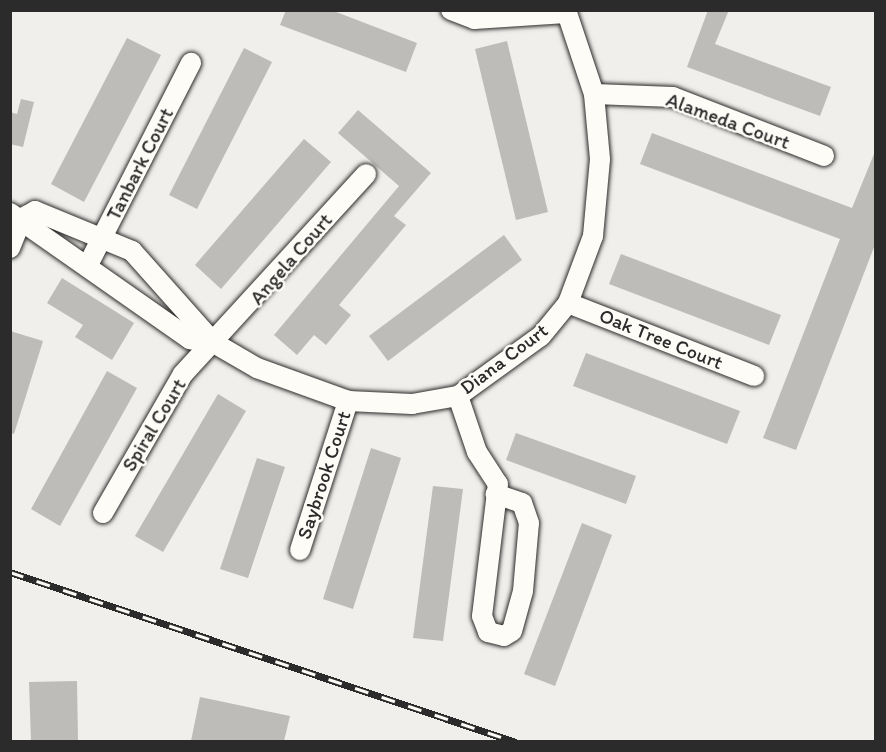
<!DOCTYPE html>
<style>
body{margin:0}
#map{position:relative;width:886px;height:752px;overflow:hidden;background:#f0efeb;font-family:Itim,sans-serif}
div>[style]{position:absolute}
.building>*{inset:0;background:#bdbcb8}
.roads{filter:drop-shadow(0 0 2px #2b2b2b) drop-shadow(0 0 2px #2b2b2b)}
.street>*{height:20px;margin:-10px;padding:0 10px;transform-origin:10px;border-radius:10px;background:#fdfcf7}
.rail>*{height:7px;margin-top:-3.5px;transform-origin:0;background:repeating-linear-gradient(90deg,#fdfcf7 0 14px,#2b2b2b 0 28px);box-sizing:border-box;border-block:2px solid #2b2b2b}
span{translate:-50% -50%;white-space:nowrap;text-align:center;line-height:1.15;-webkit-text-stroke:5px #fdfcf7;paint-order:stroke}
.street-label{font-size:20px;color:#2b2b2b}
.frame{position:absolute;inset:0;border:12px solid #2b2b2b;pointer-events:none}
</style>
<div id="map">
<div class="building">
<div style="clip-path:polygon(286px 10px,331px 10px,417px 43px,406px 72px,280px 25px)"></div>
<div style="clip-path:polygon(708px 10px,729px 10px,715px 44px,831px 87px,820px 116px,687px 67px)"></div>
<div style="clip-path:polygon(127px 38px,161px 55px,84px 202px,51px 184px)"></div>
<div style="clip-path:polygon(507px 41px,548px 212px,516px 220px,475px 49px)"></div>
<div style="clip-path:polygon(244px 48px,272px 62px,197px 209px,169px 195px)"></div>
<div style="clip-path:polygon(21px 99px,34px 102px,23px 147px,10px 144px,10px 112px,17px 114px)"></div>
<div style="clip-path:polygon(358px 110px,431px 173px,394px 216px,406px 225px,339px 305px,351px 315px,326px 345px,314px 335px,297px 355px,274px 335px,399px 186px,338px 133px)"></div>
<div style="clip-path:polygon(652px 133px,852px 208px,876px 149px,876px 242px,796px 450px,763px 438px,840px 239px,640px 164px)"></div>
<div style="clip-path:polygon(304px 139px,331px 162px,221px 289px,195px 265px)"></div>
<div style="clip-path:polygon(504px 235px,522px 260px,388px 361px,369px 336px)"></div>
<div style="clip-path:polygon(621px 254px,781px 315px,769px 345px,609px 284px)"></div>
<div style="clip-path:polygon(62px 278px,134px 323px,112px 360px,75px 337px,83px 325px,47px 303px)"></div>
<div style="clip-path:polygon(10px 331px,43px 341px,14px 434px,10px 433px)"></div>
<div style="clip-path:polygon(586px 353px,740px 411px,727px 444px,573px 386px)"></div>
<div style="clip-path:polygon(107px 371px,137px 388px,60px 526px,31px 509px)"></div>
<div style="clip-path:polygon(218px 394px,246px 411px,163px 552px,135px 536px)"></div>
<div style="clip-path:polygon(516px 433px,636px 476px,626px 504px,506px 460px)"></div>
<div style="clip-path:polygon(371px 448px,401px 458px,353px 609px,323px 599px)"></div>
<div style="clip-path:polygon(257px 458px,285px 467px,248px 578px,220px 569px)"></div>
<div style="clip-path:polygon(433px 486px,463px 489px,443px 641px,413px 638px)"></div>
<div style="clip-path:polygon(582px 523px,612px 535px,555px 686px,524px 674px)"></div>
<div style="clip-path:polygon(77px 681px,78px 741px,31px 741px,29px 682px)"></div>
<div style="clip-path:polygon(200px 697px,290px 716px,284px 741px,191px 741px)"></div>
</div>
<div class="roads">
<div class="street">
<div style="left:451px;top:10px;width:25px;rotate:21deg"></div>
<div style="left:474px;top:19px;width:92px;rotate:-3.7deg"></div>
<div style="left:594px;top:94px;width:79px;rotate:2.2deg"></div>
<div style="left:673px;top:97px;width:162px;rotate:21.3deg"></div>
<div style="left:10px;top:213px;width:220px;rotate:35deg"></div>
<div style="left:190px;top:339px;width:24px;rotate:9deg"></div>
<div style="left:214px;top:343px;width:50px;rotate:30.2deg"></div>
<div style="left:257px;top:368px;width:97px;rotate:19.9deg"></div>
<div style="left:348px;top:401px;width:64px;rotate:2.7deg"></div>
<div style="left:412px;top:404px;width:47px;rotate:-9.9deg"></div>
<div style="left:458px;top:396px;width:102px;rotate:-35.9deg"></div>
<div style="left:541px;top:336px;width:43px;rotate:-50.7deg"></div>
<div style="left:568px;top:303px;width:72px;rotate:-69.5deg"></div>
<div style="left:593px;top:236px;width:77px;rotate:-84.8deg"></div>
<div style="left:600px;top:159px;width:65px;rotate:-95.3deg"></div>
<div style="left:594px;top:94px;width:89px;rotate:-108.4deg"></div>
<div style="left:22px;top:218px;width:15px;rotate:-28deg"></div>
<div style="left:35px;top:211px;width:105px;rotate:22.4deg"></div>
<div style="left:132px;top:251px;width:123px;rotate:48.3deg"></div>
<div style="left:10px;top:248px;width:32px;rotate:-68deg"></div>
<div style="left:88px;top:265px;width:227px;rotate:-63deg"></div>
<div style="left:568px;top:303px;width:200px;rotate:21.4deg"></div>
<div style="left:458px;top:396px;width:59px;rotate:71.3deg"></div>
<div style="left:477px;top:452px;width:38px;rotate:57deg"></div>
<div style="left:498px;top:484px;width:133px;rotate:96.9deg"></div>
<div style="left:482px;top:616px;width:17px;rotate:69deg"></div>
<div style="left:488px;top:632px;width:16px;rotate:14deg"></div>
<div style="left:504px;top:636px;width:9px;rotate:-32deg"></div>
<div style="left:512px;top:631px;width:41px;rotate:-74.6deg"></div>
<div style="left:523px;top:591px;width:68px;rotate:-85deg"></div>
<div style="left:529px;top:523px;width:21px;rotate:-109deg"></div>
<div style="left:522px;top:503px;width:28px;rotate:-161deg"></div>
<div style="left:103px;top:513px;width:160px;rotate:-60.1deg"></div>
<div style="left:183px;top:374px;width:271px;rotate:-47.5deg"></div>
<div style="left:300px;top:550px;width:157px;rotate:-72.1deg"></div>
</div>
</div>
<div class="rail">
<div style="left:10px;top:572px;width:534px;rotate:18.57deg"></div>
</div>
<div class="street-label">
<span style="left:728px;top:121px;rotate:20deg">Alameda Court</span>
<span style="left:140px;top:164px;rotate:-63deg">Tanbark Court</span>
<span style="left:291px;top:259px;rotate:-49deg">Angela Court</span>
<span style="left:661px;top:339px;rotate:22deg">Oak Tree Court</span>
<span style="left:504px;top:359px;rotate:-37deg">Diana Court</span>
<span style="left:154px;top:425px;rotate:-59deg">Spiral Court</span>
<span style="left:324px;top:475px;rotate:-72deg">Saybrook Court</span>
</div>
<div class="frame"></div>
</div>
